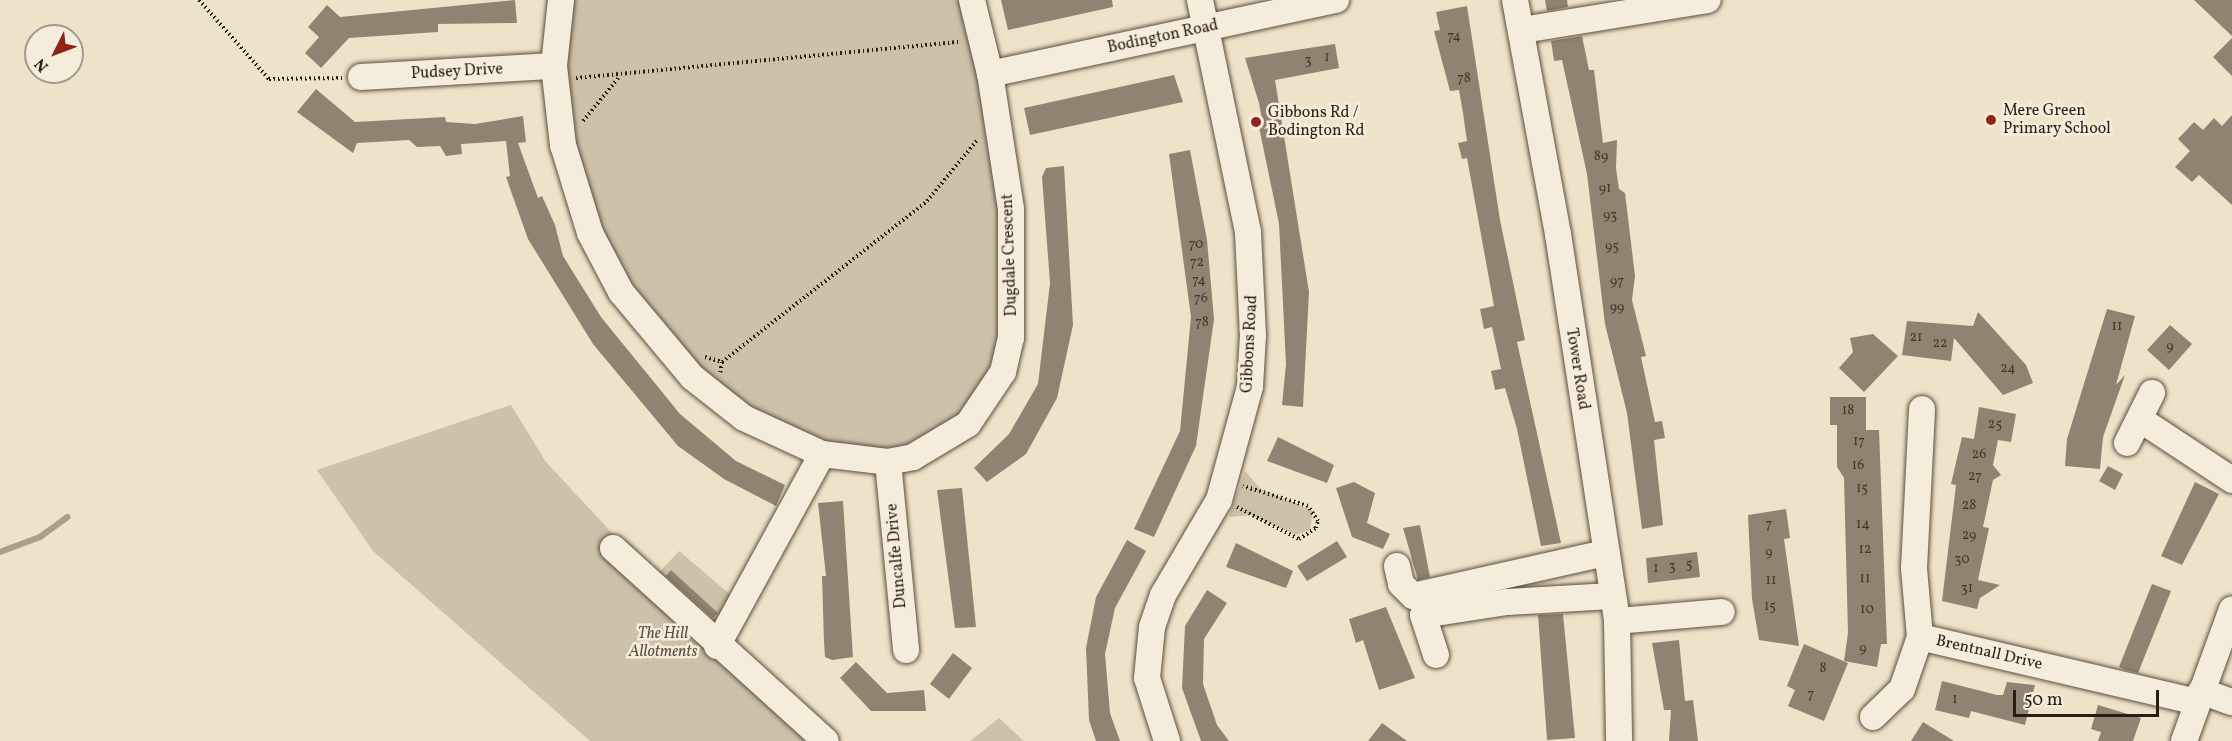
<!DOCTYPE html>
<style>
body{margin:0}
#map{position:relative;width:2232px;height:741px;overflow:hidden;background:#eee3c8;font-family:Vollkorn,serif}
div>[style]{position:absolute}
.green>*{inset:0;background:#cdc1a9}
.stream>*{height:6px;margin:-3px;padding:0 3px;transform-origin:3px;border-radius:3px;background:#ac9f8a}
.building>*{inset:0;background:#918371}
.path>*{height:4px;margin-top:-2px;transform-origin:0;background:repeating-linear-gradient(90deg,#2d1c13 0 1.5px,transparent 0 4.5px)}
.roads{filter:drop-shadow(0 0 2px #5d4e40) drop-shadow(0 0 2px #5d4e40)}
.minor>*{height:26px;margin:-13px;padding:0 13px;transform-origin:13px;border-radius:13px;background:#f4eddb}
.dots>*{width:16px;height:16px;translate:-50% -50%;box-sizing:border-box;border:3px solid #f4eddb;border-radius:50%}
span{translate:-50% -50%;white-space:nowrap;text-align:center;line-height:1.15;-webkit-text-stroke:5px #f4eddb;paint-order:stroke}
.number-label{font-size:14px;color:#46362a}
.number-label span{-webkit-text-stroke-width:0}
.street-label{font-size:16px;color:#2d1c13}
.poi-label{font-size:16px;color:#2d1c13}
.left{translate:0 -50%;text-align:left}
.park-label{font-size:16px;color:#5d4e40;font-style:italic}
.north{position:absolute;left:24px;top:24px;width:60px;height:60px;box-sizing:border-box;background:#f4eddb;border:2px solid #a4998b;border-radius:50%;rotate:228deg;font-size:16px;font-weight:700;line-height:24px;text-align:center;color:#2d1c13}
.north::after{content:'';display:block;margin:auto;width:21px;height:27px;background:#8f2418;clip-path:polygon(50% 0,100% 100%,50% 72%,0 100%)}
.scale{position:absolute;left:2013px;top:690px;width:146px;height:27px;box-sizing:border-box;border:3px solid #2d1c13;border-top:0;padding-left:8px;font-size:18px;line-height:21px;white-space:nowrap;color:#2d1c13;-webkit-text-stroke:4px #f4eddb;paint-order:stroke}
</style>
<div id="map">
<div class="green">
<div style="clip-path:polygon(571px 0,963px 0,1001px 202px,1004px 305px,994px 371px,978px 400px,930px 439px,884px 452px,827px 445px,766px 422px,703px 375px,645px 311px,606px 246px,578px 168px,564px 87px)"></div>
<div style="clip-path:polygon(511px 405px,546px 462px,654px 578px,679px 551px,744px 606px,731px 648px,840px 741px,590px 741px,373px 551px,317px 470px)"></div>
<div style="clip-path:polygon(1245px 471px,1261px 489px,1313px 511px,1310px 530px,1296px 535px,1251px 515px,1229px 517px)"></div>
<div style="clip-path:polygon(999px 718px,1024px 741px,970px 741px)"></div>
</div>
<div class="stream">
<div style="left:0;top:552px;width:43px;rotate:-20.6deg"></div>
<div style="left:40px;top:537px;width:34px;rotate:-36deg"></div>
</div>
<div class="building">
<div style="clip-path:polygon(515px 0,517px 23px,438px 24px,438px 32px,349px 38px,321px 68px,305px 53px,319px 37px,308px 27px,327px 5px,340px 17px)"></div>
<div style="clip-path:polygon(1001px 0,1112px 0,1113px 7px,1008px 30px)"></div>
<div style="clip-path:polygon(1545px 0,1567px 0,1568px 7px,1547px 11px)"></div>
<div style="clip-path:polygon(2194px 0,2232px 0,2232px 36px)"></div>
<div style="clip-path:polygon(1467px 6px,1500px 220px,1525px 340px,1517px 342px,1561px 543px,1541px 546px,1517px 429px,1505px 388px,1495px 390px,1491px 371px,1501px 369px,1492px 327px,1484px 329px,1480px 309px,1494px 306px,1467px 158px,1462px 159px,1458px 143px,1467px 141px,1463px 113px,1459px 90px,1450px 91px,1434px 31px,1440px 30px,1436px 12px)"></div>
<div style="clip-path:polygon(1582px 36px,1589px 70px,1594px 70px,1603px 143px,1617px 140px,1616px 168px,1619px 189px,1625px 193px,1635px 276px,1632px 300px,1646px 356px,1641px 357px,1655px 422px,1662px 421px,1665px 438px,1654px 440px,1663px 525px,1642px 529px,1627px 413px,1605px 324px,1587px 174px,1562px 60px,1554px 61px,1551px 41px)"></div>
<div style="clip-path:polygon(2232px 38px,2232px 76px,2213px 57px)"></div>
<div style="clip-path:polygon(1335px 44px,1339px 68px,1275px 80px,1309px 292px,1303px 407px,1282px 405px,1286px 364px,1279px 224px,1259px 127px,1263px 126px,1259px 103px,1245px 58px)"></div>
<div style="clip-path:polygon(1174px 75px,1183px 102px,1030px 135px,1024px 108px)"></div>
<div style="clip-path:polygon(316px 89px,355px 122px,445px 117px,446px 122px,475px 124px,523px 116px,526px 142px,518px 143px,538px 198px,542px 196px,555px 225px,563px 256px,601px 317px,680px 414px,736px 461px,785px 485px,776px 506px,724px 479px,678px 446px,593px 344px,528px 239px,506px 177px,510px 176px,506px 141px,461px 144px,462px 154px,446px 156px,440px 146px,417px 147px,409px 140px,357px 143px,353px 153px,297px 112px)"></div>
<div style="clip-path:polygon(2232px 115px,2232px 205px,2199px 175px,2192px 182px,2175px 167px,2190px 151px,2178px 139px,2194px 122px,2203px 130px,2214px 118px,2222px 126px)"></div>
<div style="clip-path:polygon(1190px 150px,1207px 240px,1214px 319px,1196px 446px,1154px 537px,1134px 529px,1180px 431px,1191px 317px,1169px 154px)"></div>
<div style="clip-path:polygon(1064px 166px,1073px 325px,1057px 398px,1026px 454px,987px 482px,974px 468px,1009px 434px,1038px 384px,1050px 283px,1042px 177px,1046px 168px)"></div>
<div style="clip-path:polygon(2107px 309px,2135px 316px,2116px 385px,2125px 375px,2103px 437px,2100px 469px,2065px 466px,2067px 439px)"></div>
<div style="clip-path:polygon(1978px 312px,2026px 365px,2033px 383px,2003px 395px,1954px 338px,1951px 361px,1902px 355px,1907px 321px,1973px 326px)"></div>
<div style="clip-path:polygon(2170px 325px,2192px 344px,2169px 370px,2147px 350px)"></div>
<div style="clip-path:polygon(1873px 334px,1898px 356px,1864px 392px,1839px 368px,1853px 352px,1850px 338px)"></div>
<div style="clip-path:polygon(1830px 397px,1866px 397px,1866px 430px,1879px 430px,1887px 644px,1881px 644px,1877px 667px,1844px 661px,1848px 633px,1844px 478px,1837px 467px,1837px 425px,1830px 425px)"></div>
<div style="clip-path:polygon(1979px 407px,2016px 414px,2011px 442px,1998px 440px,1993px 465px,2001px 475px,1993px 480px,1983px 527px,1989px 528px,1978px 580px,2000px 585px,1980px 598px,1977px 609px,1942px 601px,1956px 485px,1951px 484px,1962px 437px,1974px 439px)"></div>
<div style="clip-path:polygon(1278px 437px,1334px 465px,1327px 483px,1267px 461px)"></div>
<div style="clip-path:polygon(2108px 466px,2123px 474px,2115px 490px,2099px 481px)"></div>
<div style="clip-path:polygon(1354px 482px,1375px 493px,1367px 523px,1390px 534px,1383px 549px,1352px 537px,1336px 488px)"></div>
<div style="clip-path:polygon(2195px 482px,2219px 494px,2182px 565px,2161px 556px)"></div>
<div style="clip-path:polygon(962px 488px,976px 627px,955px 628px,937px 490px)"></div>
<div style="clip-path:polygon(843px 501px,853px 657px,832px 660px,825px 657px,824px 642px,822px 576px,826px 576px,818px 503px)"></div>
<div style="clip-path:polygon(1786px 509px,1790px 538px,1784px 539px,1799px 646px,1759px 640px,1752px 599px,1748px 515px)"></div>
<div style="clip-path:polygon(1420px 525px,1430px 577px,1418px 580px,1403px 528px)"></div>
<div style="clip-path:polygon(1127px 540px,1146px 551px,1115px 608px,1105px 654px,1110px 713px,1120px 741px,1096px 741px,1089px 720px,1086px 648px,1096px 597px)"></div>
<div style="clip-path:polygon(1337px 541px,1347px 557px,1307px 581px,1297px 566px)"></div>
<div style="clip-path:polygon(1236px 543px,1293px 571px,1286px 588px,1226px 567px)"></div>
<div style="clip-path:polygon(1697px 552px,1700px 577px,1648px 583px,1646px 558px)"></div>
<div style="clip-path:polygon(671px 570px,718px 613px,713px 618px,666px 576px)"></div>
<div style="clip-path:polygon(2152px 584px,2171px 591px,2138px 673px,2123px 669px,2119px 667px)"></div>
<div style="clip-path:polygon(1207px 590px,1227px 603px,1204px 639px,1203px 684px,1217px 725px,1229px 741px,1201px 741px,1182px 688px,1185px 626px)"></div>
<div style="clip-path:polygon(1386px 607px,1415px 678px,1379px 690px,1363px 640px,1356px 643px,1349px 619px)"></div>
<div style="clip-path:polygon(1563px 614px,1575px 738px,1547px 740px,1538px 615px)"></div>
<div style="clip-path:polygon(1679px 640px,1685px 701px,1693px 700px,1698px 741px,1669px 741px,1671px 710px,1664px 710px,1652px 643px)"></div>
<div style="clip-path:polygon(1804px 644px,1848px 663px,1824px 721px,1788px 706px,1795px 690px,1787px 686px)"></div>
<div style="clip-path:polygon(953px 653px,972px 668px,949px 699px,930px 684px)"></div>
<div style="clip-path:polygon(856px 662px,887px 693px,924px 690px,926px 711px,871px 711px,840px 678px)"></div>
<div style="clip-path:polygon(1942px 681px,1997px 695px,2003px 695px,2007px 682px,2035px 685px,2025px 725px,1971px 711px,1969px 718px,1935px 710px)"></div>
<div style="clip-path:polygon(2098px 705px,2141px 718px,2133px 741px,2098px 741px,2101px 732px,2091px 729px)"></div>
<div style="clip-path:polygon(1923px 722px,1954px 741px,1911px 741px)"></div>
<div style="clip-path:polygon(1382px 723px,1407px 741px,1368px 741px)"></div>
</div>
<div class="path">
<div style="left:199px;top:0;width:106px;rotate:48.5deg"></div>
<div style="left:269px;top:79px;width:73px;rotate:-0.8deg"></div>
<div style="left:576px;top:78px;width:386px;rotate:-5.4deg"></div>
<div style="left:583px;top:121px;width:58px;rotate:-50.6deg"></div>
<div style="left:705px;top:357px;width:18px;rotate:16deg"></div>
<div style="left:722px;top:362px;width:11px;rotate:100deg"></div>
<div style="left:722px;top:362px;width:261px;rotate:-38.1deg"></div>
<div style="left:927px;top:201px;width:80px;rotate:-50.6deg"></div>
<div style="left:1237px;top:507px;width:70px;rotate:27.3deg"></div>
<div style="left:1299px;top:539px;width:20px;rotate:-33deg"></div>
<div style="left:1316px;top:528px;width:7px;rotate:-74deg"></div>
<div style="left:1318px;top:521px;width:18px;rotate:-124deg"></div>
<div style="left:1308px;top:506px;width:68px;rotate:-162.9deg"></div>
</div>
<div class="roads">
<div class="minor">
<div style="left:561px;top:0;width:66px;rotate:96.1deg"></div>
<div style="left:554px;top:66px;width:80px;rotate:83.5deg"></div>
<div style="left:563px;top:145px;width:92px;rotate:72.9deg"></div>
<div style="left:590px;top:233px;width:67px;rotate:62.3deg"></div>
<div style="left:621px;top:292px;width:111px;rotate:50.1deg"></div>
<div style="left:692px;top:377px;width:66px;rotate:38.3deg"></div>
<div style="left:744px;top:418px;width:86px;rotate:24.8deg"></div>
<div style="left:822px;top:454px;width:66px;rotate:6.9deg"></div>
<div style="left:888px;top:462px;width:25px;rotate:-11deg"></div>
<div style="left:913px;top:457px;width:64px;rotate:-31deg"></div>
<div style="left:968px;top:424px;width:63px;rotate:-56.1deg"></div>
<div style="left:1003px;top:372px;width:35px;rotate:-77deg"></div>
<div style="left:1011px;top:338px;width:129px;rotate:-90deg"></div>
<div style="left:1011px;top:209px;width:137px;rotate:-98.8deg"></div>
<div style="left:990px;top:74px;width:76px;rotate:-103.7deg"></div>
<div style="left:1515px;top:0;width:238px;rotate:79.6deg"></div>
<div style="left:1558px;top:234px;width:391px;rotate:81.3deg"></div>
<div style="left:1617px;top:621px;width:120px;rotate:89deg"></div>
<div style="left:1522px;top:30px;width:188px;rotate:-9.2deg"></div>
<div style="left:990px;top:74px;width:354px;rotate:-12.1deg"></div>
<div style="left:361px;top:77px;width:193px;rotate:-3.3deg"></div>
<div style="left:2141px;top:420px;width:109px;rotate:33.4deg"></div>
<div style="left:2127px;top:443px;width:56px;rotate:-63.4deg"></div>
<div style="left:888px;top:462px;width:189px;rotate:84.5deg"></div>
<div style="left:613px;top:548px;width:287px;rotate:42.2deg"></div>
<div style="left:1397px;top:566px;width:18px;rotate:77deg"></div>
<div style="left:1401px;top:584px;width:17px;rotate:45deg"></div>
<div style="left:1413px;top:596px;width:198px;rotate:-12.6deg"></div>
<div style="left:1617px;top:621px;width:105px;rotate:-4.9deg"></div>
<div style="left:1920px;top:637px;width:285px;rotate:13.2deg"></div>
<div style="left:717px;top:646px;width:219px;rotate:-61.3deg"></div>
<div style="left:1436px;top:655px;width:42px;rotate:-108deg"></div>
<div style="left:1423px;top:615px;width:85px;rotate:-8.8deg"></div>
<div style="left:1507px;top:602px;width:105px;rotate:-3.3deg"></div>
<div style="left:2201px;top:691px;width:33px;rotate:20deg"></div>
<div style="left:1873px;top:717px;width:40px;rotate:-44deg"></div>
<div style="left:1902px;top:689px;width:55px;rotate:-70.9deg"></div>
<div style="left:1920px;top:637px;width:69px;rotate:-95deg"></div>
<div style="left:1914px;top:568px;width:159px;rotate:-87.1deg"></div>
<div style="left:1167px;top:741px;width:66px;rotate:-107.6deg"></div>
<div style="left:1147px;top:678px;width:51px;rotate:-84.4deg"></div>
<div style="left:1152px;top:627px;width:34px;rotate:-71deg"></div>
<div style="left:1163px;top:595px;width:110px;rotate:-59.5deg"></div>
<div style="left:1219px;top:500px;width:117px;rotate:-74.7deg"></div>
<div style="left:1250px;top:387px;width:52px;rotate:-86.7deg"></div>
<div style="left:1253px;top:335px;width:103px;rotate:-92.8deg"></div>
<div style="left:1248px;top:232px;width:237px;rotate:-101.7deg"></div>
<div style="left:2184px;top:741px;width:140px;rotate:-70deg"></div>
</div>
</div>
<div class="dots">
<div style="left:1991px;top:120px;background:#8f2418"></div>
<div style="left:1256px;top:122px;background:#8f2418"></div>
</div>
<div class="number-label">
<span style="left:1454px;top:37px">74</span>
<span style="left:1327px;top:58px">1</span>
<span style="left:1308px;top:61px">3</span>
<span style="left:1464px;top:79px">78</span>
<span style="left:1601px;top:157px">89</span>
<span style="left:1605px;top:189px">91</span>
<span style="left:1610px;top:216px">93</span>
<span style="left:1196px;top:245px">70</span>
<span style="left:1612px;top:247px">95</span>
<span style="left:1197px;top:263px">72</span>
<span style="left:1199px;top:281px">74</span>
<span style="left:1617px;top:282px">97</span>
<span style="left:1201px;top:299px">76</span>
<span style="left:1617px;top:308px">99</span>
<span style="left:1202px;top:323px">78</span>
<span style="left:2117px;top:327px">11</span>
<span style="left:1916px;top:338px">21</span>
<span style="left:1940px;top:344px">22</span>
<span style="left:2170px;top:347px">9</span>
<span style="left:2008px;top:369px">24</span>
<span style="left:1848px;top:411px">18</span>
<span style="left:1995px;top:425px">25</span>
<span style="left:1859px;top:442px">17</span>
<span style="left:1979px;top:455px">26</span>
<span style="left:1858px;top:466px">16</span>
<span style="left:1975px;top:477px">27</span>
<span style="left:1862px;top:489px">15</span>
<span style="left:1969px;top:506px">28</span>
<span style="left:1769px;top:525px">7</span>
<span style="left:1863px;top:525px">14</span>
<span style="left:1969px;top:536px">29</span>
<span style="left:1865px;top:550px">12</span>
<span style="left:1769px;top:553px">9</span>
<span style="left:1962px;top:560px">30</span>
<span style="left:1689px;top:565px">5</span>
<span style="left:1672px;top:567px">3</span>
<span style="left:1656px;top:569px">1</span>
<span style="left:1865px;top:579px">11</span>
<span style="left:1771px;top:581px">11</span>
<span style="left:1967px;top:589px">31</span>
<span style="left:1770px;top:607px">15</span>
<span style="left:1867px;top:610px">10</span>
<span style="left:1863px;top:649px">9</span>
<span style="left:1823px;top:669px">8</span>
<span style="left:1811px;top:695px">7</span>
<span style="left:1955px;top:700px">1</span>
</div>
<div class="street-label">
<span style="left:1163px;top:37px;rotate:-12deg">Bodington Road</span>
<span style="left:457px;top:72px;rotate:-3deg">Pudsey Drive</span>
<span style="left:1010px;top:255px;rotate:-92deg">Dugdale Crescent</span>
<span style="left:1250px;top:344px;rotate:-87deg">Gibbons Road</span>
<span style="left:1577px;top:369px;rotate:81deg">Tower Road</span>
<span style="left:897px;top:556px;rotate:-95deg">Duncalfe Drive</span>
<span style="left:1989px;top:653px;rotate:13deg">Brentnall Drive</span>
</div>
<div class="poi-label">
<span class="left" style="left:2003px;top:120px">Mere Green<br>Primary School</span>
<span class="left" style="left:1268px;top:122px">Gibbons Rd /<br>Bodington Rd</span>
</div>
<div class="park-label">
<span style="left:663px;top:643px">The Hill<br>Allotments</span>
</div>
<div class="north">N</div>
<div class="scale">50 m</div>
</div>
